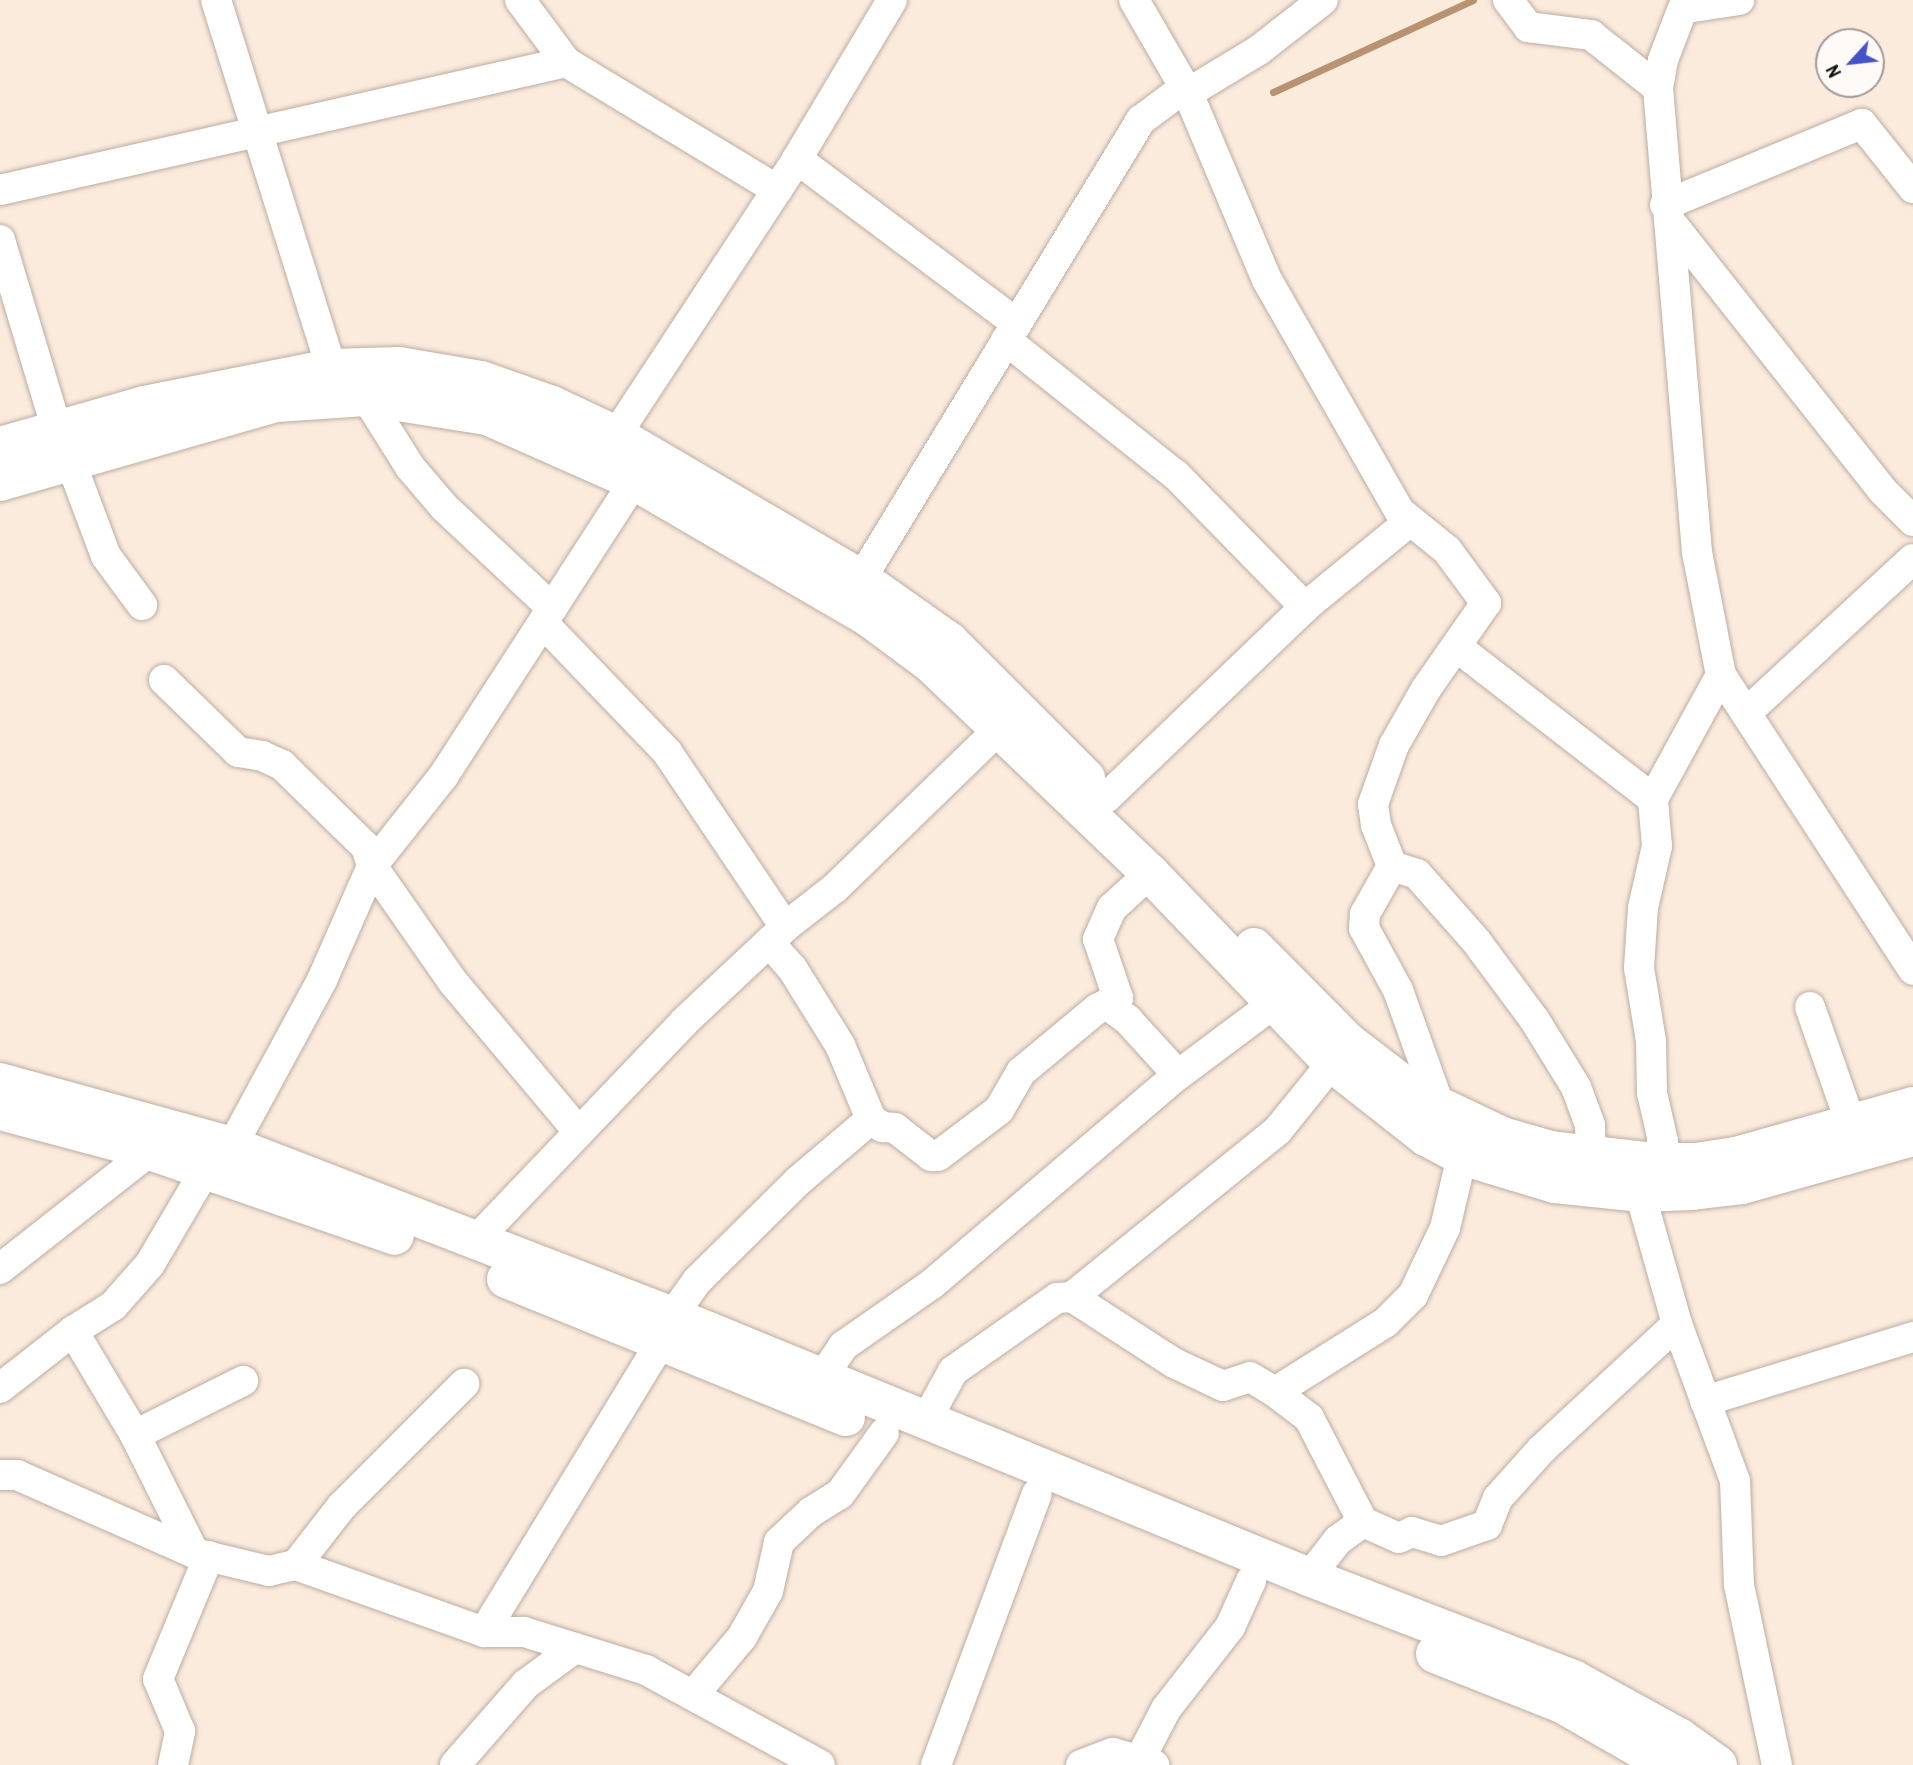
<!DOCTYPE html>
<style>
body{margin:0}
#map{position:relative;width:1913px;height:1765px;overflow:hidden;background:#fbebdd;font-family:"Archivo Narrow",sans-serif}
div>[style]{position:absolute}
.stream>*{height:7px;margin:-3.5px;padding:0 3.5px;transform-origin:3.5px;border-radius:3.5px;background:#b89271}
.roads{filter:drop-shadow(0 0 2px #bcada0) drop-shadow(0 0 2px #bcada0)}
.minor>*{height:30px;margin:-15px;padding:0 15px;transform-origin:15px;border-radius:15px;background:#fff}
.major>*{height:38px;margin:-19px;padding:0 19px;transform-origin:19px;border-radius:19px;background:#fff}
span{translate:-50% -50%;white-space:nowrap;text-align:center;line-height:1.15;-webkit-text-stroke:7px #fefaf8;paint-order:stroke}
.north{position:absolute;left:1815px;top:28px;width:70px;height:70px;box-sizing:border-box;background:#fefaf8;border:2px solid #a09b98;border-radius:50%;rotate:243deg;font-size:19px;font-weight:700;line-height:28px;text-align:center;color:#120d09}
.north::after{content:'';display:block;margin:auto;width:24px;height:32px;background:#4453c8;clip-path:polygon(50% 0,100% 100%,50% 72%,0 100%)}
</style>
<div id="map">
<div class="stream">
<div style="left:1273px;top:92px;width:220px;rotate:-24.7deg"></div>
</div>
<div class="roads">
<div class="minor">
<div style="left:216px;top:0;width:386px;rotate:72.6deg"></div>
<div style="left:520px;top:0;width:77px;rotate:53.4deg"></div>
<div style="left:566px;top:62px;width:247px;rotate:31.2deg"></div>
<div style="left:1134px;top:0;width:108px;rotate:59.9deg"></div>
<div style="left:1188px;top:93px;width:203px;rotate:67.1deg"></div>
<div style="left:1267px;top:280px;width:267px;rotate:60.2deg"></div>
<div style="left:1400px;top:512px;width:60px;rotate:39deg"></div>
<div style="left:1447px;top:550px;width:66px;rotate:53.7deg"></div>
<div style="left:1486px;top:603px;width:105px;rotate:124.9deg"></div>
<div style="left:1426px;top:689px;width:64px;rotate:119.7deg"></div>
<div style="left:1394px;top:745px;width:63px;rotate:109.6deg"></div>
<div style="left:1373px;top:804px;width:21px;rotate:82deg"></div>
<div style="left:1376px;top:825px;width:44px;rotate:68.7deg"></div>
<div style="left:1392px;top:866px;width:55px;rotate:119.4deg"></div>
<div style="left:1365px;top:914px;width:14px;rotate:94deg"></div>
<div style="left:1364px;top:928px;width:71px;rotate:61.3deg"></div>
<div style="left:1398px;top:990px;width:124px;rotate:70.3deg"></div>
<div style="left:1508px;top:0;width:34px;rotate:53deg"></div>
<div style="left:1528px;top:27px;width:64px;rotate:7.2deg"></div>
<div style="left:1591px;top:35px;width:85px;rotate:38.3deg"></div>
<div style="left:1686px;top:0;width:64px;rotate:111deg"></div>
<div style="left:1663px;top:60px;width:28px;rotate:100deg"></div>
<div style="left:1658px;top:88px;width:466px;rotate:85.2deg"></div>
<div style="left:1697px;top:552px;width:125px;rotate:79deg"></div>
<div style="left:1721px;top:675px;width:352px;rotate:56.9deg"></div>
<div style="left:1687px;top:8px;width:53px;rotate:-8.7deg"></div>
<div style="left:1188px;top:93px;width:83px;rotate:-31.2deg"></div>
<div style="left:1259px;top:50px;width:81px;rotate:-38deg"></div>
<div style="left:797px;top:159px;width:272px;rotate:36.8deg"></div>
<div style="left:0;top:190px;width:580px;rotate:-12.74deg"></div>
<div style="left:1665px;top:205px;width:213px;rotate:-22.4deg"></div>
<div style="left:1862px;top:124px;width:82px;rotate:51.4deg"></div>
<div style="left:1669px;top:220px;width:344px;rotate:51.7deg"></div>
<div style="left:1882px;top:490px;width:44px;rotate:45deg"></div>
<div style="left:0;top:240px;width:198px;rotate:73.3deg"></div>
<div style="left:1006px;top:340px;width:217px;rotate:38.5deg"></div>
<div style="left:1176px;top:475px;width:185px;rotate:45.7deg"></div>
<div style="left:366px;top:397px;width:83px;rotate:57.8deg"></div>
<div style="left:410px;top:467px;width:52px;rotate:49.6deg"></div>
<div style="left:444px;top:507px;width:148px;rotate:43.1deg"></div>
<div style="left:616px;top:435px;width:330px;rotate:-56.7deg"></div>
<div style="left:797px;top:159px;width:185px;rotate:-59.1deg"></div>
<div style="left:71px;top:463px;width:99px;rotate:69.4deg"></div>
<div style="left:106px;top:556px;width:61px;rotate:53.7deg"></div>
<div style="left:861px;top:579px;width:538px;rotate:-58.62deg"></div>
<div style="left:1141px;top:120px;width:54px;rotate:-36.7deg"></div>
<div style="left:544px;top:624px;width:178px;rotate:46.1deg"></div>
<div style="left:667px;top:752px;width:211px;rotate:56deg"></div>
<div style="left:1457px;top:647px;width:248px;rotate:37.8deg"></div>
<div style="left:164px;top:680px;width:103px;rotate:44.2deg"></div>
<div style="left:238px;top:752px;width:24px;rotate:9deg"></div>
<div style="left:262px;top:756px;width:22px;rotate:24deg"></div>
<div style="left:282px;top:765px;width:117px;rotate:44.3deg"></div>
<div style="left:366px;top:847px;width:20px;rotate:72deg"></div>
<div style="left:372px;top:866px;width:141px;rotate:55.1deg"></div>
<div style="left:453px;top:982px;width:196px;rotate:50deg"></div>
<div style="left:1746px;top:713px;width:227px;rotate:-42.7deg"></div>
<div style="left:1106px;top:798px;width:276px;rotate:-43.8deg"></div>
<div style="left:1305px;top:607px;width:136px;rotate:-39.3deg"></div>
<div style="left:1392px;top:866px;width:26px;rotate:18deg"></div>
<div style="left:1417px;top:874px;width:89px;rotate:48.6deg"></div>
<div style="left:1476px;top:941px;width:97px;rotate:53.4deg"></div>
<div style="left:1534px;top:1019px;width:80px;rotate:58.3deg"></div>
<div style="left:1576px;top:1087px;width:40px;rotate:69.8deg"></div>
<div style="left:1590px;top:1125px;width:30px;rotate:88deg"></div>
<div style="left:769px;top:942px;width:35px;rotate:49deg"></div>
<div style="left:792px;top:968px;width:91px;rotate:58.1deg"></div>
<div style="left:840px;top:1045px;width:80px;rotate:67.3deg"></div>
<div style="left:1109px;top:1006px;width:24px;rotate:36deg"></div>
<div style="left:1128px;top:1020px;width:74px;rotate:47.7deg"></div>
<div style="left:1810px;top:1007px;width:124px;rotate:70.7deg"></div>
<div style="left:232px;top:1146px;width:189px;rotate:-61.5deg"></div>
<div style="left:322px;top:980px;width:124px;rotate:-66.3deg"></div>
<div style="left:372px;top:866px;width:116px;rotate:-51.6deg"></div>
<div style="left:444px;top:775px;width:350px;rotate:-57.1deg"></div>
<div style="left:1655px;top:1162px;width:22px;rotate:-69deg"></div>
<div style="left:1663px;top:1141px;width:49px;rotate:-102.9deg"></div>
<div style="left:1652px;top:1093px;width:52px;rotate:-91.1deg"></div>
<div style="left:1651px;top:1041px;width:74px;rotate:-99.3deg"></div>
<div style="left:1639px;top:968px;width:60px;rotate:-86.2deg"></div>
<div style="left:1643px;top:908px;width:64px;rotate:-77.3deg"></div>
<div style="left:1657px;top:846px;width:47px;rotate:-94.9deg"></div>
<div style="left:1653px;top:799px;width:141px;rotate:-61.3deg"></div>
<div style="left:1640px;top:1193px;width:136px;rotate:74.2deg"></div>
<div style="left:1677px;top:1324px;width:167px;rotate:69.7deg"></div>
<div style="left:1735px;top:1481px;width:104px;rotate:87.8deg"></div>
<div style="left:1739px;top:1585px;width:184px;rotate:78.1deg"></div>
<div style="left:476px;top:1240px;width:301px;rotate:-46.3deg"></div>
<div style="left:684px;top:1022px;width:139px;rotate:-43.2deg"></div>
<div style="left:785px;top:927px;width:63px;rotate:-38deg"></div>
<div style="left:835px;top:888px;width:227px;rotate:-44.1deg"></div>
<div style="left:0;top:1269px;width:191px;rotate:-38.2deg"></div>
<div style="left:1072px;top:1297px;width:121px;rotate:32.9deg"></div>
<div style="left:1174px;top:1363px;width:54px;rotate:25.1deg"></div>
<div style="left:1223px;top:1386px;width:28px;rotate:-18deg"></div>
<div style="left:1250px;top:1377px;width:29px;rotate:31deg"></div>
<div style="left:1275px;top:1392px;width:43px;rotate:37.4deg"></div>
<div style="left:1309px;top:1418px;width:117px;rotate:62.6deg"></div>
<div style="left:672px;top:1316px;width:43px;rotate:-54.5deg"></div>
<div style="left:697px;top:1281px;width:142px;rotate:-44.7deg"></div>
<div style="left:798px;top:1181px;width:96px;rotate:-40.3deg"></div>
<div style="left:871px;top:1119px;width:14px;rotate:36deg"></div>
<div style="left:882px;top:1127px;width:13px;rotate:4deg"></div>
<div style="left:895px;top:1128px;width:46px;rotate:37.9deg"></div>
<div style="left:931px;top:1156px;width:7px"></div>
<div style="left:938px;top:1156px;width:76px;rotate:-37deg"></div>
<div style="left:999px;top:1110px;width:44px;rotate:-59.9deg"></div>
<div style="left:1021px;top:1072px;width:99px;rotate:-39.7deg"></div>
<div style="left:1097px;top:1009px;width:24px;rotate:-28deg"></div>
<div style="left:1118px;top:998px;width:62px;rotate:-108.7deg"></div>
<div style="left:1098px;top:939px;width:34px;rotate:-66deg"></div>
<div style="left:1112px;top:908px;width:52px;rotate:-42.6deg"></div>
<div style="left:73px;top:1331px;width:121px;rotate:59.2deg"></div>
<div style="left:135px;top:1435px;width:132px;rotate:63.4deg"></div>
<div style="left:821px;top:1379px;width:40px;rotate:-56deg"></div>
<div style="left:843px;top:1346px;width:108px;rotate:-34.9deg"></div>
<div style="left:932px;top:1284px;width:323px;rotate:-40.4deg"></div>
<div style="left:1178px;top:1075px;width:119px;rotate:-36.8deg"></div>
<div style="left:0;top:1388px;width:93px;rotate:-38deg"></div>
<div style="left:73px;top:1331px;width:47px;rotate:-32deg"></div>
<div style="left:113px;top:1306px;width:56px;rotate:-48.6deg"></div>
<div style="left:150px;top:1264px;width:110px;rotate:-59.5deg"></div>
<div style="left:1275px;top:1392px;width:131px;rotate:-32.2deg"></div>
<div style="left:1386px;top:1322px;width:38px;rotate:-45deg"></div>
<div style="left:1413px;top:1295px;width:74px;rotate:-64.5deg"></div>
<div style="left:1445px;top:1228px;width:74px;rotate:-76.7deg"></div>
<div style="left:1705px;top:1401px;width:218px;rotate:-17.1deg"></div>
<div style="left:925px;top:1422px;width:58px;rotate:-61.2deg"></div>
<div style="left:953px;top:1371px;width:127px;rotate:-35.1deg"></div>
<div style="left:1057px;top:1298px;width:15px;rotate:-4deg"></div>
<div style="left:1072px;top:1297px;width:265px;rotate:-39deg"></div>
<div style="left:1278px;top:1130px;width:86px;rotate:-51.1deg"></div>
<div style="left:135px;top:1435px;width:121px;rotate:-26.6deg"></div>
<div style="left:0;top:1475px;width:17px"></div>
<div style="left:17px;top:1475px;width:193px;rotate:23.8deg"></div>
<div style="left:194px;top:1553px;width:77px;rotate:13.5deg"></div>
<div style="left:269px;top:1571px;width:28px;rotate:-13deg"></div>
<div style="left:296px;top:1565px;width:200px;rotate:19.6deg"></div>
<div style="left:484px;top:1632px;width:40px"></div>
<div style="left:524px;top:1632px;width:128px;rotate:17.3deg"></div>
<div style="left:646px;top:1670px;width:198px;rotate:28.6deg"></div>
<div style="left:296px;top:1565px;width:75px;rotate:-52.1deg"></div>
<div style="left:342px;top:1506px;width:173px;rotate:-45deg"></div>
<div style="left:1309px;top:1577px;width:47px;rotate:-51.9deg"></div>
<div style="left:1338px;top:1540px;width:31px;rotate:-36deg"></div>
<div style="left:1363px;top:1522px;width:39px;rotate:24deg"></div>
<div style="left:1399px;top:1538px;width:14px;rotate:-25deg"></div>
<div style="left:1412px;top:1532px;width:30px;rotate:17deg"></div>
<div style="left:1441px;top:1541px;width:49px;rotate:-19.2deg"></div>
<div style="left:1487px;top:1525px;width:29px;rotate:-68deg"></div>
<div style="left:1498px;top:1498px;width:66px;rotate:-48.1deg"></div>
<div style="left:1542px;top:1449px;width:184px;rotate:-42.8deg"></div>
<div style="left:484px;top:1632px;width:338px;rotate:-58.6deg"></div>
<div style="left:695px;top:1693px;width:73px;rotate:-50deg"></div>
<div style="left:742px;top:1637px;width:53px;rotate:-60.5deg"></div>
<div style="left:768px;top:1591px;width:50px;rotate:-77.3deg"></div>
<div style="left:779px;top:1542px;width:44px;rotate:-43.2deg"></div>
<div style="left:811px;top:1512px;width:34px;rotate:-32deg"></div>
<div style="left:840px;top:1494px;width:75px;rotate:-54.2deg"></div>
<div style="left:1140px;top:1759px;width:56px;rotate:-62.5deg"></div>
<div style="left:1166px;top:1709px;width:104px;rotate:-52deg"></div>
<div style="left:1230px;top:1627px;width:51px;rotate:-65.5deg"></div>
<div style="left:173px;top:1765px;width:35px;rotate:-78deg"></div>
<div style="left:180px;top:1731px;width:56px;rotate:-112.9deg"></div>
<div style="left:158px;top:1679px;width:133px;rotate:-67.5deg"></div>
<div style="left:455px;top:1765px;width:108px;rotate:-48.8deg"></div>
<div style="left:526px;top:1684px;width:61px;rotate:-36.3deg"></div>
<div style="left:936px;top:1765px;width:289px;rotate:-69.6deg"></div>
<div style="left:1081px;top:1765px;width:34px;rotate:-21deg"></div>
<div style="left:1113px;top:1753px;width:43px;rotate:16.3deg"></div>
</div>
<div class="major">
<div style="left:0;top:446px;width:151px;rotate:-15.8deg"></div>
<div style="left:145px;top:405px;width:190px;rotate:-11.3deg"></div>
<div style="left:331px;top:368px;width:68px;rotate:-1.7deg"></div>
<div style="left:399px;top:366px;width:83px;rotate:9.7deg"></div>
<div style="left:481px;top:380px;width:75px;rotate:19.4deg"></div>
<div style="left:552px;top:405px;width:71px;rotate:25.1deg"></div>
<div style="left:616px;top:435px;width:284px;rotate:30.4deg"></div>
<div style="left:861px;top:579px;width:108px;rotate:35.2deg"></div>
<div style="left:949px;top:641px;width:194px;rotate:45deg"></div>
<div style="left:0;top:482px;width:287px;rotate:-16deg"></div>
<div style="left:276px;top:403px;width:90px;rotate:-3.8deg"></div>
<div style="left:366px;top:397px;width:122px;rotate:8.9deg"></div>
<div style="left:487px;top:416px;width:161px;rotate:23.9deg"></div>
<div style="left:634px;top:481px;width:271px;rotate:30.2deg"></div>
<div style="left:868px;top:617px;width:77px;rotate:36.6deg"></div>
<div style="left:930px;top:663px;width:304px;rotate:43.7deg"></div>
<div style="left:1150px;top:873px;width:263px;rotate:46.2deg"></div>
<div style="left:1332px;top:1063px;width:120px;rotate:38.2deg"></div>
<div style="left:1426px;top:1137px;width:41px;rotate:27.8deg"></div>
<div style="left:1462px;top:1156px;width:97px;rotate:16.8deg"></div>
<div style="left:1555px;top:1184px;width:85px;rotate:6deg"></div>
<div style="left:1640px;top:1193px;width:52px;rotate:-2.2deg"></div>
<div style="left:1692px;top:1191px;width:50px;rotate:-6.8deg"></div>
<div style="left:1742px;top:1185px;width:178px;rotate:-15.7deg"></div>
<div style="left:1254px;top:947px;width:132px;rotate:45.3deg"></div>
<div style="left:1347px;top:1041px;width:92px;rotate:37.5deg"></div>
<div style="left:1420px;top:1097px;width:91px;rotate:25.4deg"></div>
<div style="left:1502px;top:1136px;width:51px;rotate:15.9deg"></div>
<div style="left:1551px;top:1150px;width:105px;rotate:6.6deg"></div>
<div style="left:1655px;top:1162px;width:41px"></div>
<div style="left:1696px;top:1162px;width:40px;rotate:-8.5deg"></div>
<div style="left:1736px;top:1156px;width:184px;rotate:-15.8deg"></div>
<div style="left:0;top:1082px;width:241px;rotate:15.4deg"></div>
<div style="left:232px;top:1146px;width:472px;rotate:21.1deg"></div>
<div style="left:672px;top:1316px;width:688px;rotate:22.28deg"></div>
<div style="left:1309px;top:1577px;width:283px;rotate:21.1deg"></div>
<div style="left:1573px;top:1679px;width:121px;rotate:28.7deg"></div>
<div style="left:1679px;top:1737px;width:48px;rotate:35.7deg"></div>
<div style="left:0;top:1111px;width:155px;rotate:14.9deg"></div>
<div style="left:150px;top:1151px;width:259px;rotate:19.1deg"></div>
<div style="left:506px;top:1279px;width:367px;rotate:22.1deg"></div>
<div style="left:1435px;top:1654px;width:136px;rotate:21.5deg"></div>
<div style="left:1562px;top:1704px;width:122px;rotate:29.9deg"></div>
</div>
</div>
<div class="north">N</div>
</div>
